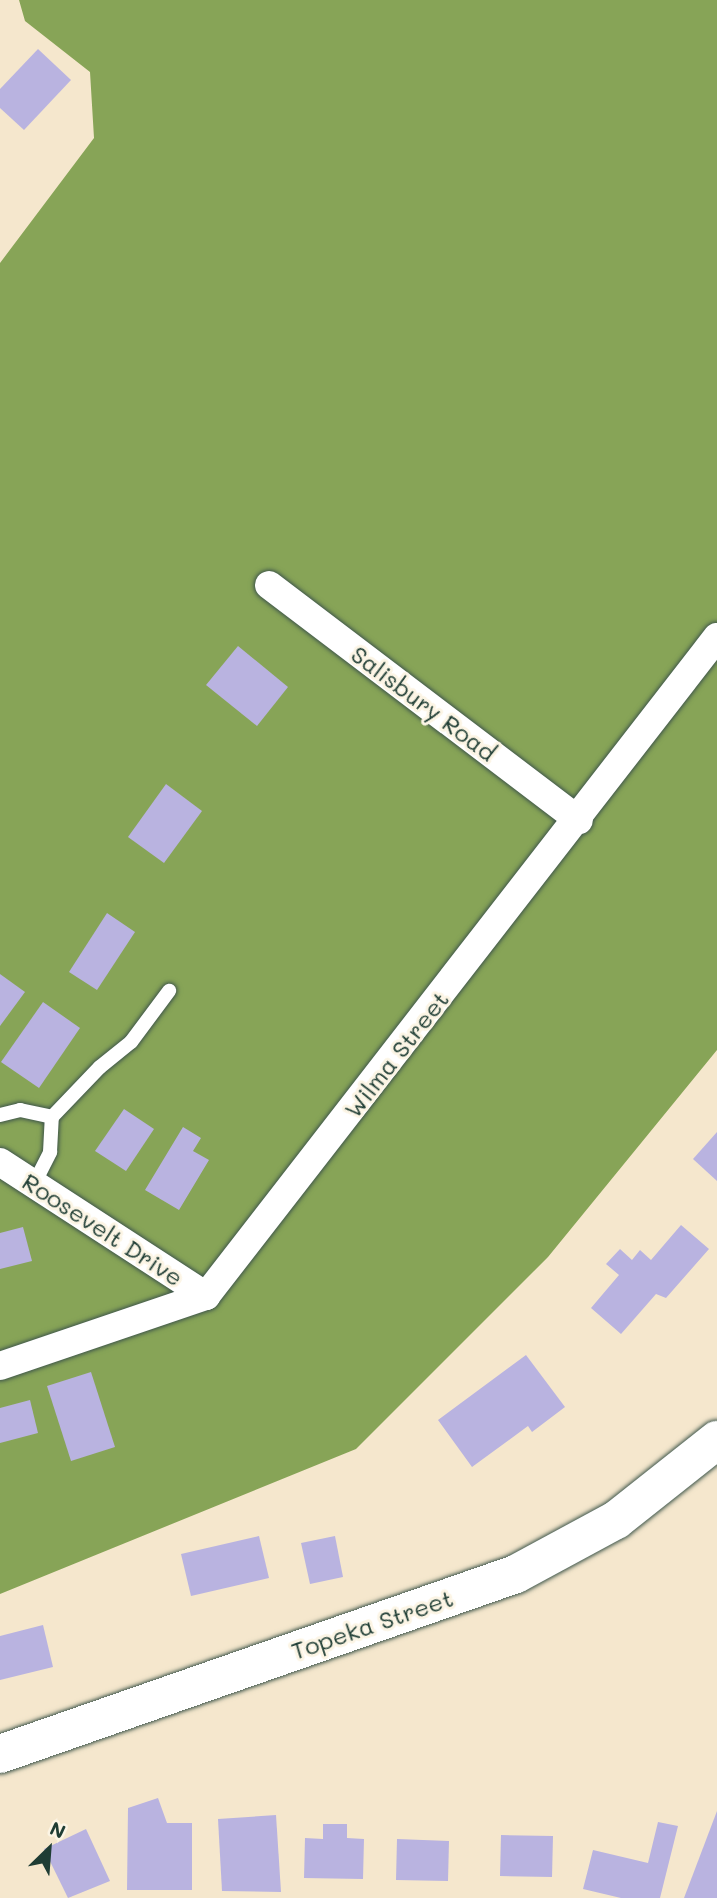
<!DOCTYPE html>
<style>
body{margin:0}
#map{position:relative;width:717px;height:1898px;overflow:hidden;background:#f5e7cd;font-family:Mali,sans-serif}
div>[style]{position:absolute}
.forest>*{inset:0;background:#87a457}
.building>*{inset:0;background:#b9b3e0}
.roads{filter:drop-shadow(0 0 2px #3f564b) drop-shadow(0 0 2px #3f564b)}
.lane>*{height:14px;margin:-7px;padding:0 7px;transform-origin:7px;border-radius:7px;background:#fff}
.street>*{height:28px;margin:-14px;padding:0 14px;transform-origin:14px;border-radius:14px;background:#fff}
.secondary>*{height:38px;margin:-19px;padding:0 19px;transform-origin:19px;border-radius:19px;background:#fff}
span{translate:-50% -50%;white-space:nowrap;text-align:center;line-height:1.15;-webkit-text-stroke:6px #fcf5e5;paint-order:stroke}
.street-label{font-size:24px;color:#1f3d34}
.north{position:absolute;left:14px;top:1814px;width:70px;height:70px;-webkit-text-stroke:5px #fcf5e5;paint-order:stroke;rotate:25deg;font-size:19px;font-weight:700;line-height:28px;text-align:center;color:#1f3d34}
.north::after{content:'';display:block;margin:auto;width:24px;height:32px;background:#1f3d34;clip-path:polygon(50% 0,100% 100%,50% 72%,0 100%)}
</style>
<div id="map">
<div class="forest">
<div style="clip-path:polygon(19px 0,717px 0,717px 1050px,548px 1257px,356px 1449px,0 1594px,0 263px,94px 138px,90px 72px,25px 21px)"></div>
</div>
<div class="building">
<div style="clip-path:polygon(38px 49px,71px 80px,24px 130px,0 108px,0 89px)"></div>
<div style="clip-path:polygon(238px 646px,288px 687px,257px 726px,206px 685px)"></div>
<div style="clip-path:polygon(166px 784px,202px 811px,164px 863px,128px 837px)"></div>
<div style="clip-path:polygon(107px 913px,135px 932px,97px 990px,69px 972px)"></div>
<div style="clip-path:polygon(0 974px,25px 992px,0 1026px)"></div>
<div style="clip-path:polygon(43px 1002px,80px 1028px,39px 1088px,1px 1062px)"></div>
<div style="clip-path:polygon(124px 1109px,154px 1129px,126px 1171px,95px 1151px)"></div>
<div style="clip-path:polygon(183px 1127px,201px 1138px,193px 1151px,209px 1160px,179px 1210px,145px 1190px)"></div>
<div style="clip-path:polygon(717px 1132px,717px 1181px,693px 1159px)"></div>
<div style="clip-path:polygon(681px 1225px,709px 1249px,666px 1298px,656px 1294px,621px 1334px,591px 1308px,619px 1275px,606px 1264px,620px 1249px,632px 1260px,640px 1250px,651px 1260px)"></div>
<div style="clip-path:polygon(23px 1227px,32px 1261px,0 1269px,0 1233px)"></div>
<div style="clip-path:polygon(526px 1355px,565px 1407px,532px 1432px,528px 1426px,472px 1467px,438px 1420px)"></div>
<div style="clip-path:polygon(91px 1372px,115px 1447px,71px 1461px,47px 1386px)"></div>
<div style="clip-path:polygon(30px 1400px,38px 1433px,0 1443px,0 1408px)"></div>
<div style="clip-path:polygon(259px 1536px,269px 1578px,191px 1596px,181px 1554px)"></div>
<div style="clip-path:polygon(335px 1536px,343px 1577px,310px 1584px,301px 1543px)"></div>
<div style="clip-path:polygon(43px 1625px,53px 1667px,0 1680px,0 1636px)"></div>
<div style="clip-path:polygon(158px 1798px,167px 1823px,192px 1823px,192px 1890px,127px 1890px,128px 1808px)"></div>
<div style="clip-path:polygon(717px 1811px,717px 1898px,684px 1898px)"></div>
<div style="clip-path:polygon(276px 1815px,281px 1892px,222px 1891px,218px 1819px)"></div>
<div style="clip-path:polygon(658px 1822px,678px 1826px,660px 1898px,621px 1898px,583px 1889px,593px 1850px,648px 1863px)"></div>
<div style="clip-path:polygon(323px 1824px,347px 1824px,347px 1838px,364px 1839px,363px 1879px,304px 1878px,305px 1838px,323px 1839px)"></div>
<div style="clip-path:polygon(86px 1829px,110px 1881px,68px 1898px,44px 1849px)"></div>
<div style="clip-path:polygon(501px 1835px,553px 1836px,552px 1877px,500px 1876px)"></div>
<div style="clip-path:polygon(397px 1839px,449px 1841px,448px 1881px,396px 1880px)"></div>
</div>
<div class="roads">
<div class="lane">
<div style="left:0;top:1115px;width:21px;rotate:-14deg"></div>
<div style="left:20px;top:1110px;width:33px;rotate:12deg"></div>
<div style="left:52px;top:1117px;width:69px;rotate:-46.2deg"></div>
<div style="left:100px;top:1067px;width:40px;rotate:-39deg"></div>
<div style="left:131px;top:1042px;width:64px;rotate:-53.3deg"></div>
<div style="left:34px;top:1184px;width:36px;rotate:-63deg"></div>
<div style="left:50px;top:1152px;width:35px;rotate:-87deg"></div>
</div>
<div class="street">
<div style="left:269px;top:585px;width:389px;rotate:37.2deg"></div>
<div style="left:0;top:1162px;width:246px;rotate:33deg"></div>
<div style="left:0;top:1366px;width:218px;rotate:-18.8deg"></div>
<div style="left:206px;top:1296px;width:834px;rotate:-52.21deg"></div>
</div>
<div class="secondary">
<div style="left:0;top:1754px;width:546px;rotate:-19.23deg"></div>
<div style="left:516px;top:1574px;width:114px;rotate:-28.4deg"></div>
<div style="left:616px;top:1520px;width:129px;rotate:-38.4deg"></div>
</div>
</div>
<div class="street-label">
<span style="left:424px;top:703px;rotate:37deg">Salisbury Road</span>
<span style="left:396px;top:1054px;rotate:-52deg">Wilma Street</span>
<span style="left:103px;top:1229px;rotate:33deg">Roosevelt Drive</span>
<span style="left:372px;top:1624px;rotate:-19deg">Topeka Street</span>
</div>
<div class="north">N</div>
</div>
